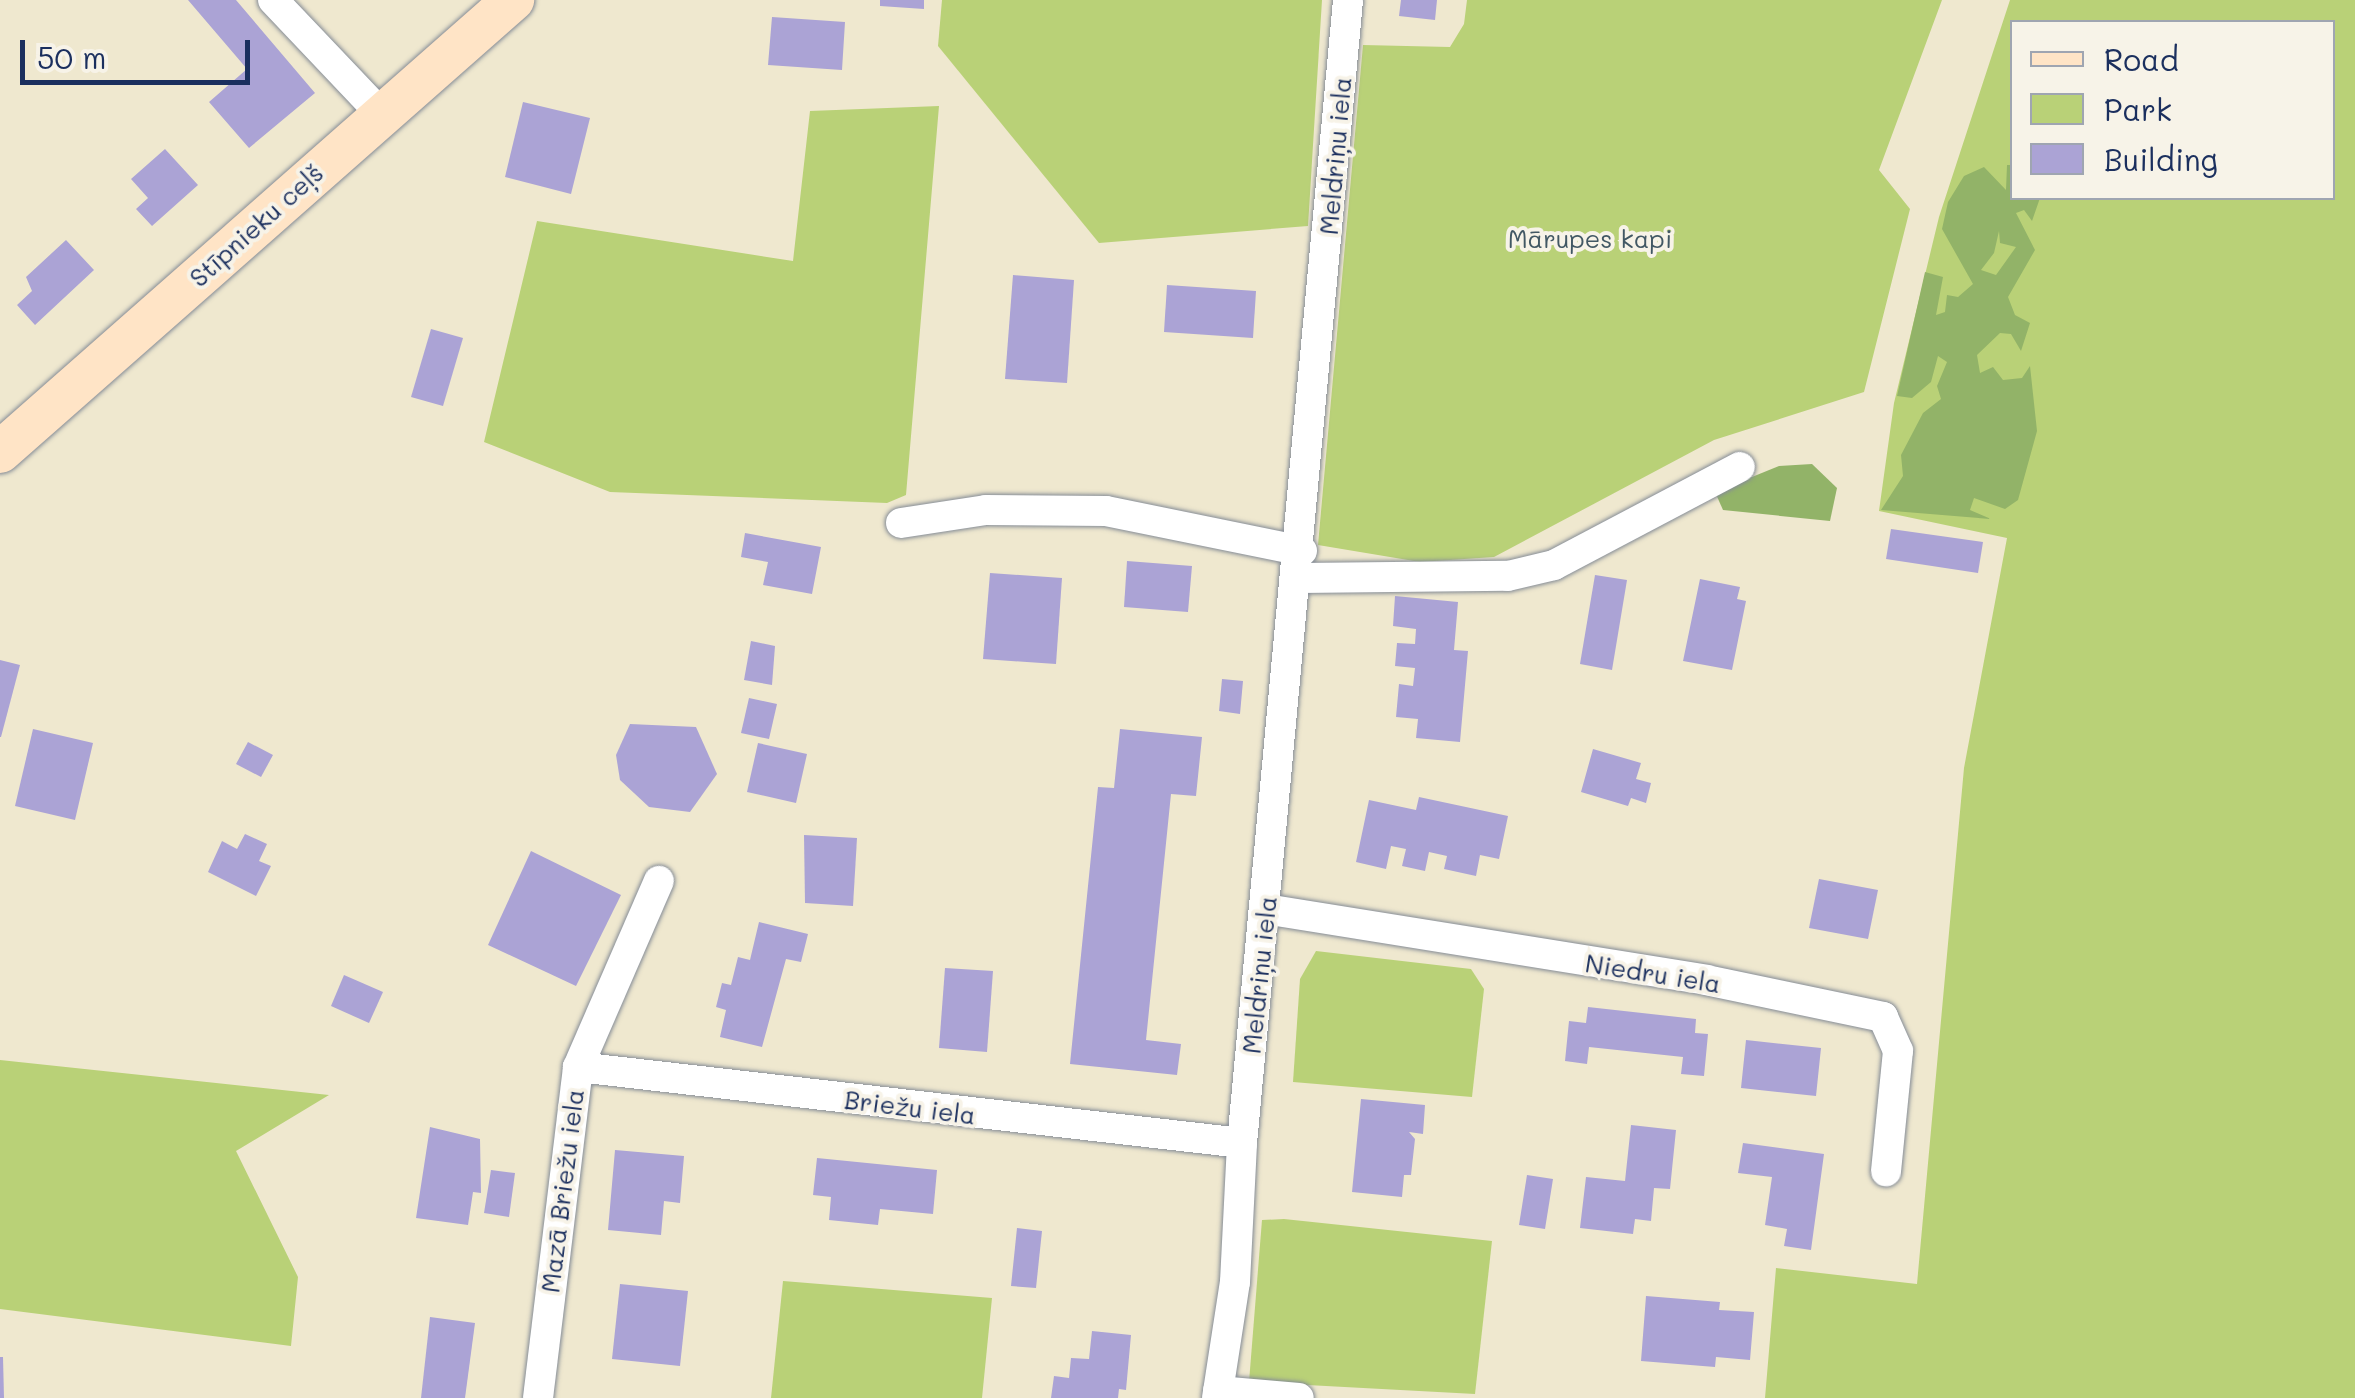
<!DOCTYPE html>
<meta charset="utf-8">
<style>
body{margin:0}
#map{position:relative;width:2355px;height:1398px;overflow:hidden;background:#efe8cf;font-family:Mali,sans-serif}
div>[style]{position:absolute}
.green>*{inset:0;background:#b9d177}
.forest>*{inset:0;background:#92b368}
.building>*{inset:0;background:#aba3d5}
.roads{filter:drop-shadow(0 0 2px #858c96) drop-shadow(0 0 2px #858c96)}
.minor>*{height:30px;margin:-15px;padding:0 15px;transform-origin:15px;border-radius:15px;background:#fff}
.secondary>*{height:42px;margin:-21px;padding:0 21px;transform-origin:21px;border-radius:21px;background:#ffe4c6}
span{translate:-50% -50%;white-space:nowrap;text-align:center;line-height:1.15;-webkit-text-stroke:8px #f7f3e8;paint-order:stroke}
.street-label{font-size:25px;color:#1b2f5e}
.park-label{font-size:25px;color:#425864}
.legend{position:absolute;left:2010px;top:20px;width:325px;height:180px;box-sizing:border-box;background:#f7f3e8;border:2px solid #9fa5b1;margin:0;padding:12px 18px;list-style:none;font-size:30px;color:#1b2f5e}
.legend li{display:flex;align-items:center;gap:20px;height:50px}
.legend b{width:50px;border:2px solid #9fa5b1}
.scale{position:absolute;left:20px;top:40px;width:230px;height:45px;box-sizing:border-box;border:5px solid #1b2f5e;border-top:0;padding-left:12px;font-size:30px;line-height:35px;white-space:nowrap;color:#1b2f5e;-webkit-text-stroke:8px #f7f3e8;paint-order:stroke}
</style>
<div id="map">
<div class="green">
<div style="clip-path:polygon(942px 0,1322px 0,1308px 226px,1099px 243px,938px 46px)"></div>
<div style="clip-path:polygon(1467px 0,1942px 0,1879px 170px,1910px 209px,1864px 392px,1714px 440px,1494px 557px,1420px 562px,1318px 545px,1363px 45px,1450px 47px,1464px 24px)"></div>
<div style="clip-path:polygon(evenodd,2010px 0,2355px 0,2355px 1398px,1765px 1398px,1776px 1268px,1917px 1284px,1964px 768px,2007px 538px,1879px 511px,1894px 403px,1939px 217px,2010px 0,2012px 22px,2332px 22px,2332px 198px,2012px 198px,2012px 22px)"></div>
<div style="clip-path:polygon(939px 106px,906px 495px,887px 503px,610px 492px,484px 442px,537px 221px,793px 261px,810px 111px)"></div>
<div style="clip-path:polygon(1316px 951px,1471px 969px,1484px 989px,1472px 1097px,1293px 1082px,1300px 979px)"></div>
<div style="clip-path:polygon(0 1060px,329px 1095px,236px 1151px,298px 1277px,291px 1346px,0 1309px)"></div>
<div style="clip-path:polygon(1284px 1219px,1492px 1241px,1475px 1394px,1249px 1382px,1262px 1220px)"></div>
<div style="clip-path:polygon(783px 1281px,992px 1298px,982px 1398px,771px 1398px)"></div>
</div>
<div class="forest">
<div style="clip-path:polygon(evenodd,2007px 165px,2012px 165px,2012px 198px,2040px 198px,2032px 221px,2024px 210px,2016px 213px,2035px 250px,2008px 297px,2015px 315px,2030px 323px,2021px 351px,2011px 334px,2000px 333px,1977px 355px,1980px 373px,1993px 367px,2003px 380px,2022px 378px,2030px 366px,2037px 431px,2018px 500px,2005px 509px,1974px 498px,1970px 510px,1991px 519px,1881px 510px,1903px 476px,1901px 455px,1923px 413px,1941px 399px,1937px 386px,1947px 362px,1938px 356px,1931px 382px,1912px 398px,1897px 396px,1925px 272px,1943px 277px,1936px 315px,1945px 312px,1947px 295px,1958px 297px,1973px 284px,1942px 229px,1948px 202px,1964px 176px,1984px 167px,2006px 190px,2007px 165px,1999px 231px,2000px 243px,2016px 247px,1996px 275px,1981px 270px,1994px 253px,1999px 231px)"></div>
<div style="clip-path:polygon(1812px 464px,1837px 488px,1830px 521px,1723px 510px,1715px 492px,1779px 466px)"></div>
</div>
<div class="building">
<div style="clip-path:polygon(188px 0,236px 0,315px 93px,249px 148px,209px 102px,247px 69px)"></div>
<div style="clip-path:polygon(880px 0,924px 0,924px 9px,880px 6px)"></div>
<div style="clip-path:polygon(1401px 0,1437px 0,1435px 20px,1399px 16px)"></div>
<div style="clip-path:polygon(772px 17px,845px 22px,842px 70px,768px 65px)"></div>
<div style="clip-path:polygon(523px 102px,590px 118px,571px 194px,505px 177px)"></div>
<div style="clip-path:polygon(165px 149px,198px 185px,152px 226px,136px 209px,148px 198px,131px 179px)"></div>
<div style="clip-path:polygon(66px 240px,94px 270px,35px 325px,17px 305px,32px 291px,26px 277px)"></div>
<div style="clip-path:polygon(1013px 275px,1074px 280px,1067px 383px,1005px 379px)"></div>
<div style="clip-path:polygon(1167px 285px,1256px 291px,1253px 338px,1164px 332px)"></div>
<div style="clip-path:polygon(431px 329px,463px 338px,443px 406px,411px 397px)"></div>
<div style="clip-path:polygon(1891px 529px,1983px 542px,1978px 573px,1886px 559px)"></div>
<div style="clip-path:polygon(745px 533px,821px 547px,812px 594px,763px 585px,768px 562px,741px 557px)"></div>
<div style="clip-path:polygon(1127px 561px,1192px 566px,1188px 612px,1124px 607px)"></div>
<div style="clip-path:polygon(990px 573px,1062px 578px,1056px 664px,983px 659px)"></div>
<div style="clip-path:polygon(1595px 575px,1627px 580px,1612px 670px,1580px 664px)"></div>
<div style="clip-path:polygon(1700px 579px,1740px 587px,1737px 599px,1746px 601px,1732px 670px,1683px 661px)"></div>
<div style="clip-path:polygon(1395px 596px,1458px 602px,1454px 650px,1468px 651px,1460px 742px,1416px 738px,1418px 719px,1396px 717px,1399px 684px,1413px 686px,1415px 668px,1395px 666px,1397px 643px,1415px 644px,1416px 629px,1393px 626px)"></div>
<div style="clip-path:polygon(751px 641px,775px 646px,772px 685px,744px 680px)"></div>
<div style="clip-path:polygon(0 660px,20px 665px,1px 737px,0 737px)"></div>
<div style="clip-path:polygon(1222px 679px,1243px 681px,1240px 714px,1219px 711px)"></div>
<div style="clip-path:polygon(749px 698px,777px 704px,769px 739px,741px 733px)"></div>
<div style="clip-path:polygon(630px 724px,696px 727px,717px 774px,690px 812px,649px 807px,620px 780px,616px 755px)"></div>
<div style="clip-path:polygon(33px 729px,93px 743px,75px 820px,15px 806px)"></div>
<div style="clip-path:polygon(1120px 729px,1202px 737px,1196px 796px,1171px 794px,1146px 1040px,1181px 1044px,1177px 1075px,1070px 1064px,1098px 787px,1114px 788px)"></div>
<div style="clip-path:polygon(248px 742px,273px 755px,261px 777px,236px 764px)"></div>
<div style="clip-path:polygon(758px 743px,807px 754px,796px 803px,747px 792px)"></div>
<div style="clip-path:polygon(1593px 749px,1641px 763px,1636px 779px,1651px 783px,1646px 803px,1631px 798px,1628px 806px,1581px 792px)"></div>
<div style="clip-path:polygon(1419px 797px,1508px 816px,1499px 859px,1480px 855px,1476px 876px,1444px 869px,1447px 856px,1429px 852px,1425px 871px,1402px 866px,1406px 849px,1391px 846px,1386px 869px,1356px 862px,1369px 800px,1416px 810px)"></div>
<div style="clip-path:polygon(245px 834px,267px 844px,259px 861px,271px 866px,256px 896px,208px 872px,222px 841px,237px 849px)"></div>
<div style="clip-path:polygon(804px 835px,857px 838px,853px 906px,805px 903px)"></div>
<div style="clip-path:polygon(531px 851px,621px 895px,576px 986px,488px 945px)"></div>
<div style="clip-path:polygon(1819px 879px,1878px 890px,1868px 939px,1809px 928px)"></div>
<div style="clip-path:polygon(759px 922px,808px 934px,801px 962px,786px 959px,762px 1047px,720px 1037px,726px 1010px,716px 1007px,722px 983px,731px 985px,738px 957px,750px 960px)"></div>
<div style="clip-path:polygon(945px 968px,993px 971px,987px 1052px,939px 1048px)"></div>
<div style="clip-path:polygon(344px 975px,383px 992px,369px 1023px,331px 1006px)"></div>
<div style="clip-path:polygon(1588px 1007px,1696px 1019px,1695px 1033px,1708px 1034px,1704px 1076px,1681px 1074px,1683px 1057px,1589px 1047px,1587px 1064px,1565px 1061px,1569px 1021px,1586px 1023px)"></div>
<div style="clip-path:polygon(1746px 1040px,1821px 1048px,1816px 1096px,1741px 1088px)"></div>
<div style="clip-path:polygon(1361px 1099px,1425px 1105px,1423px 1134px,1409px 1132px,1415px 1139px,1411px 1175px,1404px 1175px,1402px 1197px,1352px 1192px)"></div>
<div style="clip-path:polygon(1631px 1125px,1676px 1130px,1670px 1189px,1654px 1188px,1651px 1221px,1635px 1219px,1633px 1234px,1580px 1228px,1586px 1177px,1625px 1181px)"></div>
<div style="clip-path:polygon(430px 1127px,480px 1139px,481px 1193px,473px 1192px,468px 1225px,416px 1218px)"></div>
<div style="clip-path:polygon(1743px 1143px,1824px 1154px,1811px 1250px,1784px 1246px,1787px 1229px,1765px 1225px,1772px 1177px,1738px 1173px)"></div>
<div style="clip-path:polygon(615px 1150px,684px 1156px,680px 1203px,664px 1201px,661px 1235px,608px 1230px)"></div>
<div style="clip-path:polygon(817px 1158px,937px 1170px,933px 1214px,880px 1209px,878px 1225px,829px 1220px,831px 1197px,813px 1195px)"></div>
<div style="clip-path:polygon(491px 1170px,515px 1173px,509px 1217px,484px 1213px)"></div>
<div style="clip-path:polygon(1527px 1175px,1553px 1179px,1545px 1229px,1519px 1225px)"></div>
<div style="clip-path:polygon(1017px 1228px,1042px 1231px,1036px 1288px,1011px 1286px)"></div>
<div style="clip-path:polygon(620px 1284px,688px 1291px,680px 1366px,612px 1359px)"></div>
<div style="clip-path:polygon(1646px 1296px,1720px 1302px,1719px 1310px,1754px 1312px,1750px 1360px,1716px 1357px,1715px 1367px,1641px 1361px)"></div>
<div style="clip-path:polygon(430px 1317px,475px 1323px,465px 1398px,421px 1398px)"></div>
<div style="clip-path:polygon(1092px 1331px,1131px 1335px,1126px 1390px,1119px 1389px,1118px 1398px,1051px 1398px,1054px 1376px,1069px 1378px,1071px 1358px,1089px 1359px)"></div>
<div style="clip-path:polygon(0 1357px,3px 1357px,4px 1398px,0 1398px)"></div>
</div>
<div class="roads">
<div class="minor">
<div style="left:273px;top:0;width:157px;rotate:46.5deg"></div>
<div style="left:901px;top:523px;width:86px;rotate:-8.7deg"></div>
<div style="left:986px;top:510px;width:120px;rotate:0.5deg"></div>
<div style="left:1106px;top:511px;width:200px;rotate:11.5deg"></div>
<div style="left:1300px;top:578px;width:208px;rotate:-0.6deg"></div>
<div style="left:1508px;top:576px;width:47px;rotate:-13.4deg"></div>
<div style="left:1554px;top:565px;width:210px;rotate:-27.8deg"></div>
<div style="left:1265px;top:909px;width:447px;rotate:9.1deg"></div>
<div style="left:1706px;top:980px;width:181px;rotate:11.8deg"></div>
<div style="left:1883px;top:1017px;width:37px;rotate:66deg"></div>
<div style="left:1898px;top:1051px;width:121px;rotate:95.7deg"></div>
<div style="left:578px;top:1067px;width:668px;rotate:6.53deg"></div>
<div style="left:1218px;top:1391px;width:81px;rotate:4.9deg"></div>
<div style="left:538px;top:1398px;width:333px;rotate:-83.1deg"></div>
<div style="left:578px;top:1067px;width:203px;rotate:-66.5deg"></div>
<div style="left:1217px;top:1398px;width:117px;rotate:-81.2deg"></div>
<div style="left:1235px;top:1282px;width:139px;rotate:-87.1deg"></div>
<div style="left:1242px;top:1143px;width:1148px;rotate:-84.7deg"></div>
</div>
<div class="secondary">
<div style="left:0;top:452px;width:684px;rotate:-41.38deg"></div>
</div>
</div>
<div class="street-label">
<span style="left:1335px;top:156px;rotate:-85deg">Meldriņu iela</span>
<span style="left:256px;top:225px;rotate:-42deg">Stīpnieku ceļš</span>
<span style="left:1653px;top:973px;rotate:9deg">Niedru iela</span>
<span style="left:1259px;top:975px;rotate:-84deg">Meldriņu iela</span>
<span style="left:910px;top:1107px;rotate:7deg">Briežu iela</span>
<span style="left:562px;top:1191px;rotate:-83deg">Mazā Briežu iela</span>
</div>
<div class="park-label">
<span style="left:1590px;top:238px">Mārupes kapi</span>
</div>
<ul class="legend">
<li><b style="height:12px;background:#ffe4c6"></b>Road</li>
<li><b style="height:28px;background:#b9d177"></b>Park</li>
<li><b style="height:28px;background:#aba3d5"></b>Building</li>
</ul>
<div class="scale">50 m</div>
</div>
